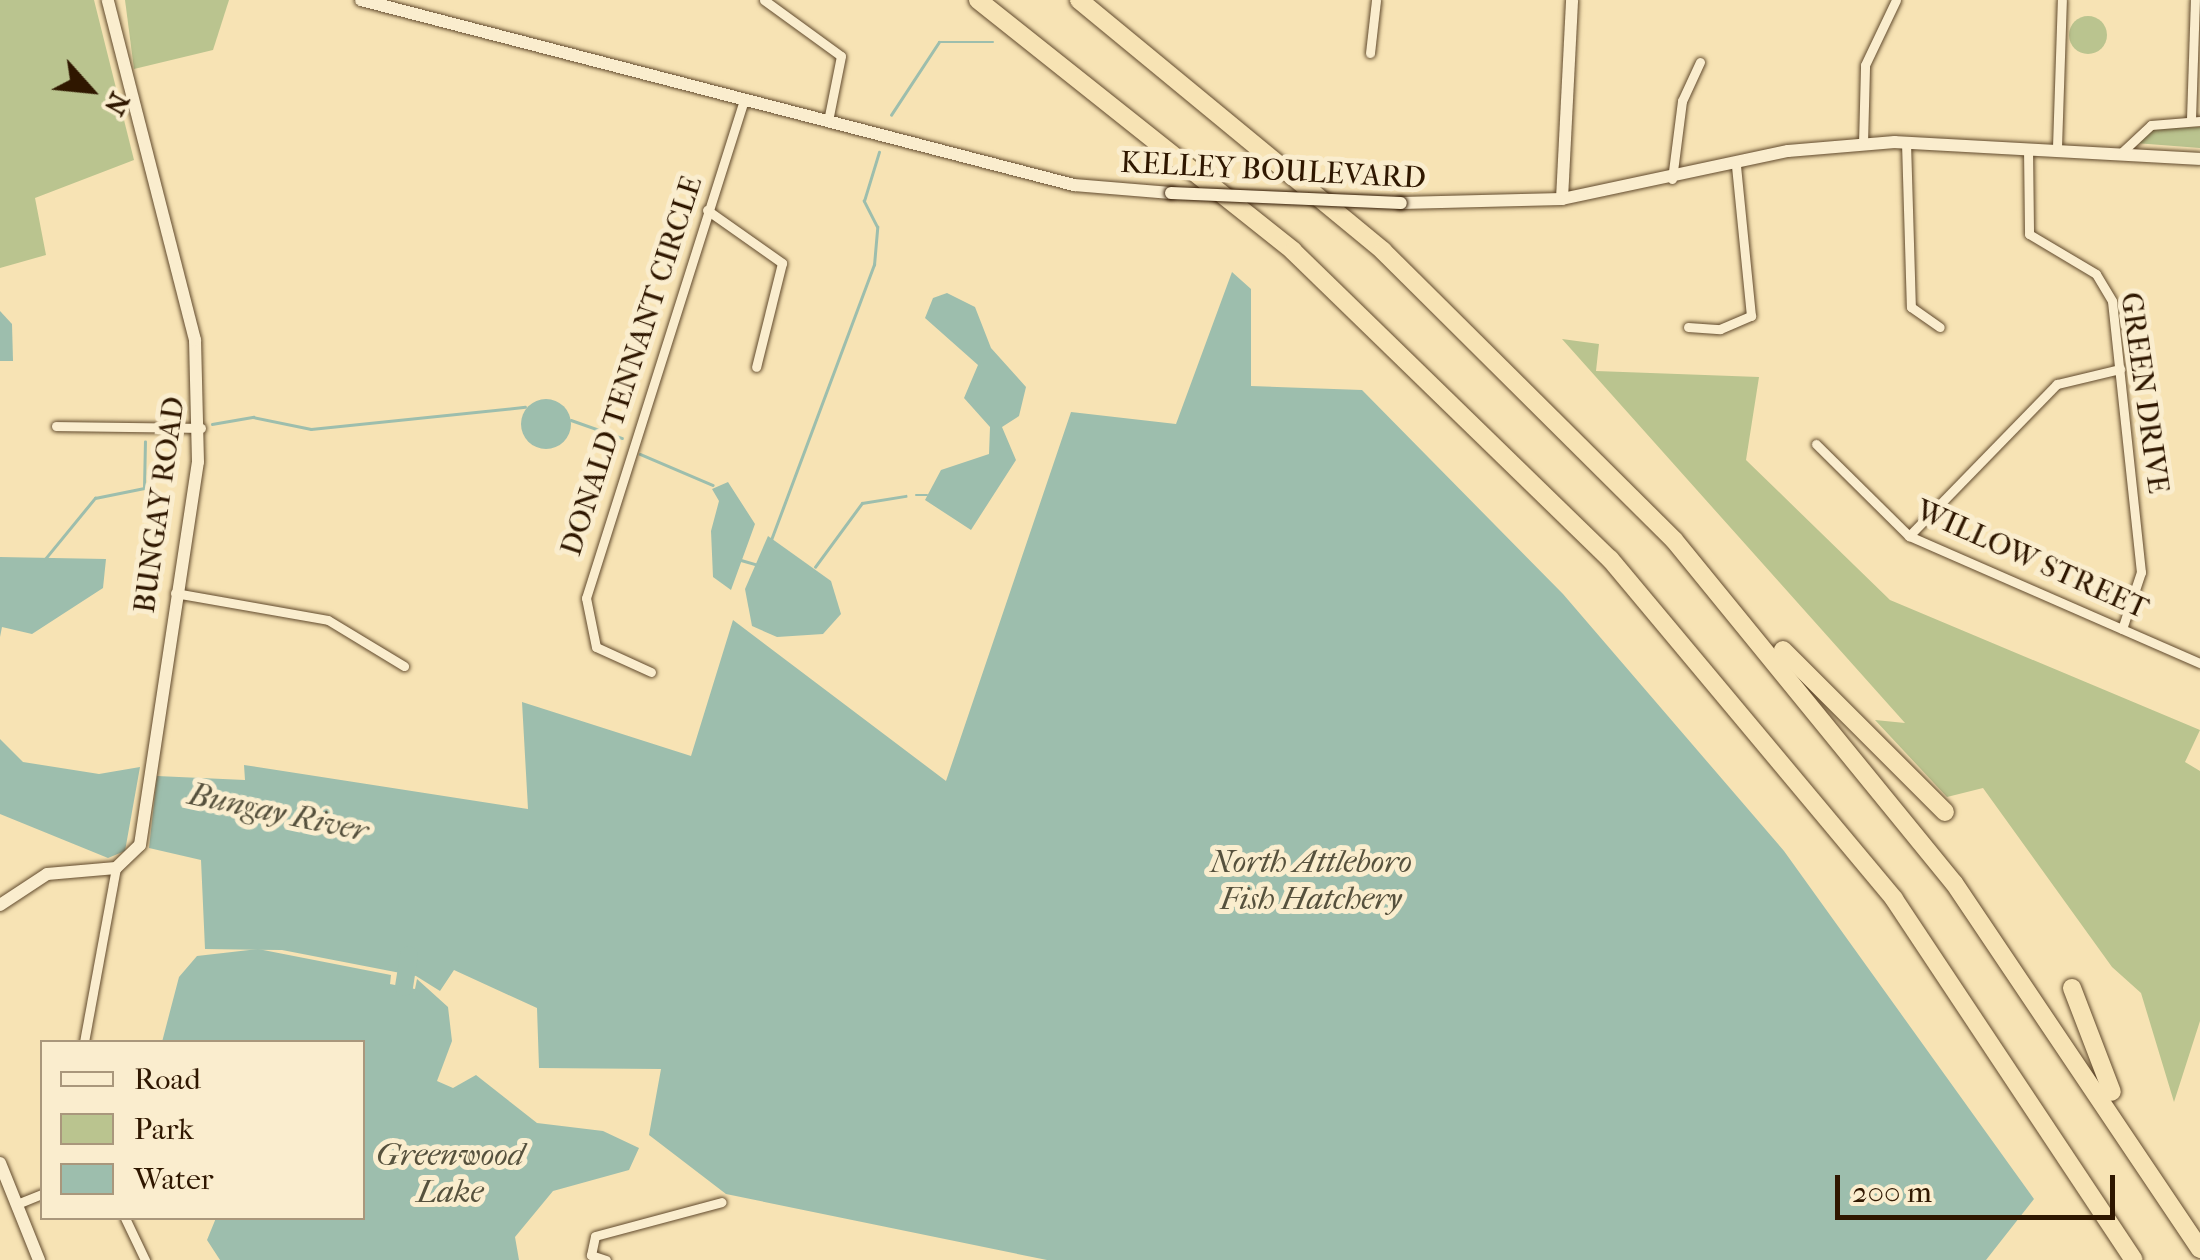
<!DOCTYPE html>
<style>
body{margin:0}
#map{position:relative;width:2200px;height:1260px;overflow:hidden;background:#f7e3b4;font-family:"IM FELL French Canon",serif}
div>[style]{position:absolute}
.green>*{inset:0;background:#bac48f}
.round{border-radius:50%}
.water>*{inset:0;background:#9dbead}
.stream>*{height:2.5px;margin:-1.25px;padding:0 1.25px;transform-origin:1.25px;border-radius:1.25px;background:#9dbead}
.river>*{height:18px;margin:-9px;padding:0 9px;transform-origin:9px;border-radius:9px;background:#9dbead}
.roads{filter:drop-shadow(0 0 2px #614a2d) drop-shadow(0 0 2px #614a2d)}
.street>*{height:9px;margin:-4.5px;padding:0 4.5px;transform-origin:4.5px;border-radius:4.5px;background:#faedce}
.secondary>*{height:12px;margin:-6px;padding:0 6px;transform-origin:6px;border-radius:6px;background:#faedce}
.highway>*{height:18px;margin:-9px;padding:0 9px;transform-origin:9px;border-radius:9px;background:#f7e3b4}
.bridges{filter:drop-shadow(0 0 2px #2f1700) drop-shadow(0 0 2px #2f1700)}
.secondary-bridge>*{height:12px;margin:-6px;padding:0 6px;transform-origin:6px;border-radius:6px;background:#faedce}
span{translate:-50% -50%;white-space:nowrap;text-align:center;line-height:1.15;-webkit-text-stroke:10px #faedce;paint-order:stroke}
.street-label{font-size:30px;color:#2f1700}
.water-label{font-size:32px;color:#56513d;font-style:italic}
.legend{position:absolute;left:40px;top:1040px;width:325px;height:180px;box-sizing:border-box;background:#faedce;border:2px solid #a9977c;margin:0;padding:12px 18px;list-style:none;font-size:30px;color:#2f1700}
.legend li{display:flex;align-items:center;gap:20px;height:50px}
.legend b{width:50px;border:2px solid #a9977c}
.north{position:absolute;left:40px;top:40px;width:100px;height:100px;-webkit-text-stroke:8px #faedce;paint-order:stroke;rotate:117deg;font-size:28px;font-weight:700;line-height:40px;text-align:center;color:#2f1700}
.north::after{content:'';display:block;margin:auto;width:35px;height:45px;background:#2f1700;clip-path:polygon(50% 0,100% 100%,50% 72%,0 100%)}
.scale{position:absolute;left:1835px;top:1175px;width:280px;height:45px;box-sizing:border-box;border:5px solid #2f1700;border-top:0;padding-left:12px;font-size:30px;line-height:35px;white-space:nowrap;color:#2f1700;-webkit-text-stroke:8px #faedce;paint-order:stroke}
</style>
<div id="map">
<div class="green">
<div style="clip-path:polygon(0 0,94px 0,134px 160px,35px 198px,46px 255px,0 268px)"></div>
<div style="clip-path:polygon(125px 0,229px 0,213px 50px,134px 69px)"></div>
<div class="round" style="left:2069px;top:16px;width:38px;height:38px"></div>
<div style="clip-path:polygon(2200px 127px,2200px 148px,2135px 143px,2152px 129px)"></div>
<div style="clip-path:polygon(1562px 339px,1599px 344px,1596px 371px,1759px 377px,1746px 460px,1890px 600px,2200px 730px,2185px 762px,2200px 771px,2200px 1021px,2174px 1102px,2141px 993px,2112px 967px,1983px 788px,1947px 797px,1875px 720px,1905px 723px)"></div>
</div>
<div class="water">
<div style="clip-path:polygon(1232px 272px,1251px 289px,1251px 386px,1362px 390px,1563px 594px,1784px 851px,2034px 1199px,1986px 1260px,1047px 1260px,726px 1194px,649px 1135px,661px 1069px,539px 1068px,537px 1008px,454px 970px,440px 991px,416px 976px,282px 950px,205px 949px,201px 860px,149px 848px,157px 776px,245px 780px,244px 765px,528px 809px,522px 702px,691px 756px,733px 620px,946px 781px,1071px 412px,1176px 424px)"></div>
<div style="clip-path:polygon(947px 293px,975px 307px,991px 348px,1026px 387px,1019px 416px,1002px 427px,1016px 460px,971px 530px,925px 500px,941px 470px,989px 454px,990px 427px,964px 398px,978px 365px,925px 318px,933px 298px)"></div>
<div style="clip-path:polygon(0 311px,12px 324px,13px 361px,0 361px)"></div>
<div class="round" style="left:521px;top:399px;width:50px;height:50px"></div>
<div style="clip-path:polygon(728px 482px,755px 524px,731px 590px,713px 577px,711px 531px,719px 501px,712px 489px)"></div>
<div style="clip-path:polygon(768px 536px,831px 581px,841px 614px,823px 634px,777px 637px,752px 626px,745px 589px)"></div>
<div style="clip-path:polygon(0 557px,106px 559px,103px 588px,32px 634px,2px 627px,0 637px)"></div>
<div style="clip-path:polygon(0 739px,23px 762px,99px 774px,140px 767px,125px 851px,108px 858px,0 814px)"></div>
<div style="clip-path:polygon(258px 949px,391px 975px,390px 984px,415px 989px,417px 979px,448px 1007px,452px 1041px,437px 1081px,453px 1088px,476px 1075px,537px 1123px,603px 1131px,639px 1148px,629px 1170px,553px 1191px,515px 1237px,519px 1260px,220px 1260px,207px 1240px,216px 1218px,362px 1218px,362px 1042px,162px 1042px,179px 977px,197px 956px)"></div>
</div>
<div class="stream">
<div style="left:891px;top:115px;width:87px;rotate:-56.7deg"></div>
<div style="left:939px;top:42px;width:54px"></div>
<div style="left:571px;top:420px;width:54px;rotate:19.4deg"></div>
<div style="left:212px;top:424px;width:42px;rotate:-9.7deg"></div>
<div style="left:253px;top:417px;width:59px;rotate:11.7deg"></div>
<div style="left:311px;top:429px;width:215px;rotate:-5.9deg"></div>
<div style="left:640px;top:454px;width:79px;rotate:23deg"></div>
<div style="left:916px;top:495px;width:11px"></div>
<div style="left:771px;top:540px;width:294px;rotate:-69.5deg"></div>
<div style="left:874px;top:265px;width:38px;rotate:-85deg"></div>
<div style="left:877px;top:227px;width:29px;rotate:-117deg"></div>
<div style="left:864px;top:201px;width:51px;rotate:-73deg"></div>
<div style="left:45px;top:559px;width:79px;rotate:-50.7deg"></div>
<div style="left:95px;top:498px;width:50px;rotate:-11.5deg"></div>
<div style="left:144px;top:488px;width:46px;rotate:-88.8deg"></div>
<div style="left:741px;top:560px;width:18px;rotate:16deg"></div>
<div style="left:815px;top:567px;width:79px;rotate:-53.7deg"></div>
<div style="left:862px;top:503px;width:44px;rotate:-9.2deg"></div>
</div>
<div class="river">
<div style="left:404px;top:987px;width:32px;rotate:-81deg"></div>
</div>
<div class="roads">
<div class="street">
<div style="left:764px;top:0;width:95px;rotate:36deg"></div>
<div style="left:841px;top:56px;width:66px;rotate:101.3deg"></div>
<div style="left:1370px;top:53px;width:53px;rotate:-83.5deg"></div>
<div style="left:2191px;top:119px;width:119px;rotate:-88.1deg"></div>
<div style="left:1906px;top:142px;width:165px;rotate:88.3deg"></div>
<div style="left:1911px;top:307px;width:35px;rotate:35deg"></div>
<div style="left:1863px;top:144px;width:79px;rotate:-88.5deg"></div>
<div style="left:1865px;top:65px;width:72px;rotate:-64.5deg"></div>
<div style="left:2057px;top:147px;width:147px;rotate:-88.1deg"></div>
<div style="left:2028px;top:148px;width:86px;rotate:89.3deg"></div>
<div style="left:2029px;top:234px;width:78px;rotate:30.8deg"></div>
<div style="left:2096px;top:274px;width:31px;rotate:59deg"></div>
<div style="left:2112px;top:301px;width:273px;rotate:83.9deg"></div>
<div style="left:2141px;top:572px;width:60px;rotate:108.4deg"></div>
<div style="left:2121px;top:153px;width:41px;rotate:-43deg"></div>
<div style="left:2151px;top:125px;width:49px;rotate:-4.7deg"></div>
<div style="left:1672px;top:179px;width:79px;rotate:-82.7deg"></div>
<div style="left:1682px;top:101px;width:43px;rotate:-65.2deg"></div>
<div style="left:707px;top:210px;width:92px;rotate:35.2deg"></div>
<div style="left:782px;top:263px;width:107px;rotate:104deg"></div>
<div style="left:1688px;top:327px;width:32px;rotate:4deg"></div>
<div style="left:1720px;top:329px;width:34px;rotate:-23deg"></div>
<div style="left:1751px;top:316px;width:152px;rotate:-95.7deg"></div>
<div style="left:56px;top:426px;width:145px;rotate:0.8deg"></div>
<div style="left:1816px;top:444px;width:131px;rotate:44.7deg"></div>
<div style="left:1909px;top:536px;width:318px;rotate:23.6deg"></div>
<div style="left:1909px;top:536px;width:212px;rotate:-45.8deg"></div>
<div style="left:2057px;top:384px;width:65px;rotate:-13.4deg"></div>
<div style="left:175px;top:593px;width:155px;rotate:10deg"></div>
<div style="left:328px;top:620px;width:89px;rotate:31.2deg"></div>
<div style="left:651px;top:672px;width:60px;rotate:-155.6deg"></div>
<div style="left:596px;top:647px;width:50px;rotate:-101.5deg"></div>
<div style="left:586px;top:598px;width:522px;rotate:-72.4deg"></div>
<div style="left:84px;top:1042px;width:177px;rotate:-79.6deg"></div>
<div style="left:17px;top:1204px;width:27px;rotate:-22deg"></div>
<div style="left:125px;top:1218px;width:47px;rotate:64.5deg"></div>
<div style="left:606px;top:1260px;width:16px;rotate:-162deg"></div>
<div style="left:591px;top:1255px;width:19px;rotate:-78deg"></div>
<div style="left:595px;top:1236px;width:131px;rotate:-15deg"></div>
</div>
<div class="secondary">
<div style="left:361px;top:0;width:737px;rotate:14.55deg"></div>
<div style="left:1074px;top:185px;width:97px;rotate:4.7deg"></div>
<div style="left:1562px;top:199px;width:199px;rotate:-87.1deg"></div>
<div style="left:1401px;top:203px;width:161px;rotate:-1.4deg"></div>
<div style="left:1562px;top:199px;width:231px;rotate:-12deg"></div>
<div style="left:1788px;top:151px;width:107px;rotate:-4.8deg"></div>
<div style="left:1895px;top:142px;width:305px;rotate:3.2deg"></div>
<div style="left:0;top:905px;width:56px;rotate:-33.4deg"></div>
<div style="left:47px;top:874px;width:69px;rotate:-5deg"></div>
<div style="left:116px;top:868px;width:33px;rotate:-44deg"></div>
<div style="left:140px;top:845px;width:387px;rotate:-81.4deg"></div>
<div style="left:198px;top:462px;width:122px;rotate:-91.4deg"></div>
<div style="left:195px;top:340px;width:351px;rotate:-104.4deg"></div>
<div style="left:0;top:1163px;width:105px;rotate:68.1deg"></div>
</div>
<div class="highway">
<div style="left:978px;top:0;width:403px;rotate:38.5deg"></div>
<div style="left:1293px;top:251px;width:442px;rotate:44.2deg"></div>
<div style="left:1610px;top:559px;width:443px;rotate:50.1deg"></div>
<div style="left:1894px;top:899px;width:433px;rotate:56.4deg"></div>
<div style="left:1079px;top:0;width:394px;rotate:39.5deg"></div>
<div style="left:1383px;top:251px;width:410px;rotate:44.8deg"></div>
<div style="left:1674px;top:540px;width:443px;rotate:50.8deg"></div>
<div style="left:1954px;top:883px;width:441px;rotate:56.1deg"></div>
<div style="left:1783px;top:650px;width:229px;rotate:45deg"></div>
<div style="left:2072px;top:988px;width:111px;rotate:69deg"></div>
</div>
</div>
<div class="bridges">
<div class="secondary-bridge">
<div style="left:1171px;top:193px;width:230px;rotate:2.5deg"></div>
</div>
</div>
<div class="street-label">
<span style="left:1273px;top:171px;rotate:3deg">KELLEY BOULEVARD</span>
<span style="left:632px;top:366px;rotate:-72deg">DONALD TENNANT CIRCLE</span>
<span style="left:2144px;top:393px;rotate:82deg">GREEN DRIVE</span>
<span style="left:160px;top:505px;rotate:-82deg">BUNGAY ROAD</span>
<span style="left:2032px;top:560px;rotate:24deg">WILLOW STREET</span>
</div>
<div class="water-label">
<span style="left:278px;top:813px;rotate:12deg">Bungay River</span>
<span style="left:1311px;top:881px">North Attleboro<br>Fish Hatchery</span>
<span style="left:450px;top:1174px">Greenwood<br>Lake</span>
</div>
<ul class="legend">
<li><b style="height:12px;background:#faedce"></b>Road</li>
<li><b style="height:28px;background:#bac48f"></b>Park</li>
<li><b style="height:28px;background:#9dbead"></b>Water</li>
</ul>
<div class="north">N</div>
<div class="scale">200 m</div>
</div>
